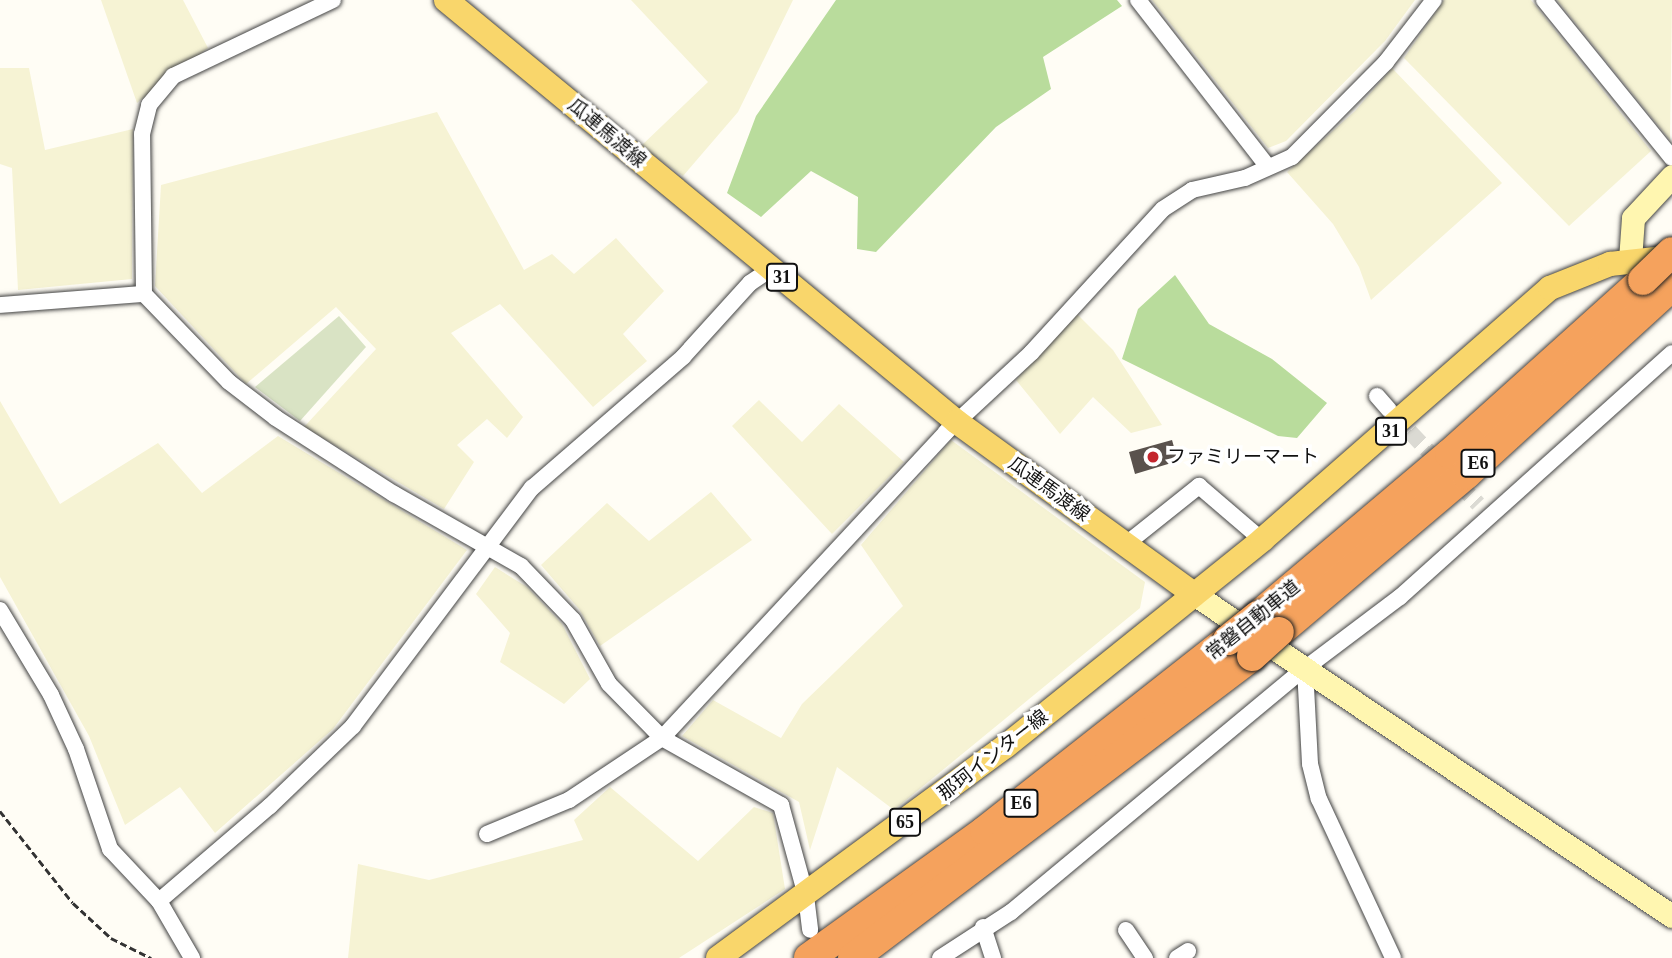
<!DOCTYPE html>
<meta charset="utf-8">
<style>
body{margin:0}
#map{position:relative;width:1672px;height:958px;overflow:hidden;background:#fffdf5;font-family:"Times New Roman","Noto Sans JP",serif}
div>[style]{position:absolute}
.farmland>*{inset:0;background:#f6f3d4}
.forest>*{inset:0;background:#b9dc9c}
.cemetery>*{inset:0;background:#d9e3c4}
.building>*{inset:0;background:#5a524d}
.street-tunnel>*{height:16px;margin-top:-8px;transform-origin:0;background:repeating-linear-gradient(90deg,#dbdad3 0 16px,transparent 0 24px)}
.path>*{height:2.5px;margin-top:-1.25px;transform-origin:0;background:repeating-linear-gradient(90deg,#333 0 7px,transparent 0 10.5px)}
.roads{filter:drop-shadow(0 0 2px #444) drop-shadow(0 0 2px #444)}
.street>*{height:16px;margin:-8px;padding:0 8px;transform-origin:8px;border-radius:8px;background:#fff}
.secondary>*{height:23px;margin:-11.5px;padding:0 11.5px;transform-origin:11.5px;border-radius:11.5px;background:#fff6b0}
.primary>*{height:24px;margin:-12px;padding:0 12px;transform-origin:12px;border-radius:12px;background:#f9d66b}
.highway>*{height:30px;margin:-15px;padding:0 15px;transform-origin:15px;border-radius:15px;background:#f5a25d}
.bridges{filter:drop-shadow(0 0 2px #222) drop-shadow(0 0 2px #222)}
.highway-bridge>*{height:30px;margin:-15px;padding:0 15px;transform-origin:15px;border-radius:15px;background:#f5a25d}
.dots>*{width:19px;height:19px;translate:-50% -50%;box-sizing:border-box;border:4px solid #fff;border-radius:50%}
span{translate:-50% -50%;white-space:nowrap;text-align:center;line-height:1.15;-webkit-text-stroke:7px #fff;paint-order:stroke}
.shield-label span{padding:2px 5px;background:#fff;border:2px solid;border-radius:5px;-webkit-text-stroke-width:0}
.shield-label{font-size:18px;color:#111;font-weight:700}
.street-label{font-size:19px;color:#111}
.poi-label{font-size:19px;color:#111}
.left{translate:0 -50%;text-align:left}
</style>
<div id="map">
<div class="farmland">
<div style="clip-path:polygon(101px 0,183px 0,208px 48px,137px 103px)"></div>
<div style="clip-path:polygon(631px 0,793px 0,738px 112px,683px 176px,641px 146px,708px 82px)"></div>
<div style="clip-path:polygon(1152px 0,1415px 0,1385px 41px,1286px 141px,1268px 148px)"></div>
<div style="clip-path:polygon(1444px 0,1531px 0,1651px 151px,1569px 226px,1404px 58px)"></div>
<div style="clip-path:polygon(1558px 0,1672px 0,1670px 140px,1557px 0)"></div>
<div style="clip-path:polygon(0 68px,29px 68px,45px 150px,133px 129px,132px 279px,18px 290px,12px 168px,0 164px)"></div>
<div style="clip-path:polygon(1392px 68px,1502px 183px,1371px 300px,1359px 267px,1333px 224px,1287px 172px,1355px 111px)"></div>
<div style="clip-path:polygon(437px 112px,524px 270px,552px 254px,574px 274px,616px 238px,664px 291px,623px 334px,647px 361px,593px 407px,500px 304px,451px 333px,523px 417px,507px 438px,487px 419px,457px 445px,474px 462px,444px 509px,304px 427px,376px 349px,336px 307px,246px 384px,155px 286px,161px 185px)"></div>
<div style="clip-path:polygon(1075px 312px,1113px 350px,1162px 425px,1131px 433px,1093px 397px,1060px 434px,1016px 380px)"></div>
<div style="clip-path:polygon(759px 400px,802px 442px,839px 404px,904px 462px,832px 534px,732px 426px)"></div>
<div style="clip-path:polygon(0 401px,60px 504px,158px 443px,202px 493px,278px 436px,467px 550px,333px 729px,215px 833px,180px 787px,125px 825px,89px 736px,0 577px)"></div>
<div style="clip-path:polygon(951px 440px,1145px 582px,1140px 608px,894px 810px,837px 767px,810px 850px,799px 802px,682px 736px,713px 700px,781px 738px,802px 704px,903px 606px,861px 545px)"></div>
<div style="clip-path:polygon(711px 492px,752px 540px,600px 646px,579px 609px,541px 565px,607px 503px,649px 541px)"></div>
<div style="clip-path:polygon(495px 567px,527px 587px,562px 624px,590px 679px,564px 704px,500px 662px,510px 633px,476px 594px)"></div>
<div style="clip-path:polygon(610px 787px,698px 861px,754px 807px,773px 813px,785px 889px,679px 958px,348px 958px,358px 864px,429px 880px,583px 840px,574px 820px)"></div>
</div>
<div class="forest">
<div style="clip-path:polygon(836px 0,1117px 0,1122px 6px,1043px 57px,1051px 89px,996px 127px,876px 252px,857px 249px,858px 197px,811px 171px,761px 217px,727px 193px,756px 116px)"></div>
<div style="clip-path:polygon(1175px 275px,1209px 324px,1272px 359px,1327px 403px,1297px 438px,1278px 436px,1122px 359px,1138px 309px)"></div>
</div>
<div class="cemetery">
<div style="clip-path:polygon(339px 316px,366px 347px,300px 421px,255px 387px)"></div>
</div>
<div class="building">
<div style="clip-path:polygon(1172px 440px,1178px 461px,1135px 474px,1129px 452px)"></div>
</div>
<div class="street-tunnel">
<div style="left:1393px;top:414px;width:124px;rotate:46.6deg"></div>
</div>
<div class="path">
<div style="left:0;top:811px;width:117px;rotate:51.6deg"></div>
<div style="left:73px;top:903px;width:52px;rotate:42.6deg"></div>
<div style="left:111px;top:938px;width:45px;rotate:26.6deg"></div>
</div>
<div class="roads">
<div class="street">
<div style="left:1138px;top:0;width:210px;rotate:52.1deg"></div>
<div style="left:1544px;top:0;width:203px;rotate:51deg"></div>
<div style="left:144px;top:294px;width:160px;rotate:-90.7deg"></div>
<div style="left:142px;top:134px;width:30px;rotate:-76deg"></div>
<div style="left:149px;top:105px;width:38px;rotate:-50deg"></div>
<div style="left:173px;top:76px;width:177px;rotate:-25.4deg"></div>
<div style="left:0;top:305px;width:144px;rotate:-4.4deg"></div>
<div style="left:144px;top:294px;width:122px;rotate:46deg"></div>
<div style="left:229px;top:382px;width:59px;rotate:37.5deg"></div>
<div style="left:276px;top:418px;width:140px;rotate:32.8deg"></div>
<div style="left:394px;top:494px;width:146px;rotate:29.6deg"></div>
<div style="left:521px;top:566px;width:75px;rotate:46.1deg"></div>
<div style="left:573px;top:620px;width:73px;rotate:60.6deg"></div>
<div style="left:609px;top:684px;width:76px;rotate:45.5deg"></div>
<div style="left:662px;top:738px;width:137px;rotate:29.4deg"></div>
<div style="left:781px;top:805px;width:94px;rotate:74.6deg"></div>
<div style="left:806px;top:896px;width:34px;rotate:83deg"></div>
<div style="left:1377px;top:396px;width:18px;rotate:49deg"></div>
<div style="left:1125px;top:545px;width:95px;rotate:-38.6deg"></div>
<div style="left:1199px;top:486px;width:83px;rotate:40.6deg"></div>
<div style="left:0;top:610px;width:99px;rotate:59deg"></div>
<div style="left:51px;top:695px;width:60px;rotate:65.2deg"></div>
<div style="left:76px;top:749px;width:106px;rotate:71.2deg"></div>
<div style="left:110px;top:849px;width:71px;rotate:46.7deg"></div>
<div style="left:159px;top:901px;width:66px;rotate:59.9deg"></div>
<div style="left:1305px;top:668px;width:96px;rotate:87deg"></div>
<div style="left:1310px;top:764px;width:36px;rotate:76deg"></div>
<div style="left:1319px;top:799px;width:175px;rotate:65deg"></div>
<div style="left:487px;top:834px;width:89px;rotate:-22.5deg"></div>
<div style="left:569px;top:800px;width:112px;rotate:-33.7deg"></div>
<div style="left:662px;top:738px;width:417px;rotate:-47.1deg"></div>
<div style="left:946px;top:432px;width:116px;rotate:-42.9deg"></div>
<div style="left:1031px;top:353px;width:195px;rotate:-47.5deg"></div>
<div style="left:1163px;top:209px;width:35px;rotate:-33deg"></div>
<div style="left:1192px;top:190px;width:54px;rotate:-12.8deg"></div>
<div style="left:1245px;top:178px;width:51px;rotate:-24.1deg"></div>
<div style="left:1292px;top:157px;width:134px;rotate:-45.3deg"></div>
<div style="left:1386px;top:62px;width:78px;rotate:-52.3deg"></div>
<div style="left:159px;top:901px;width:146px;rotate:-40.6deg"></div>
<div style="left:270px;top:806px;width:115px;rotate:-43.9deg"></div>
<div style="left:353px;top:726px;width:298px;rotate:-53.1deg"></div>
<div style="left:532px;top:488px;width:200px;rotate:-40.9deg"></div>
<div style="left:683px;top:357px;width:100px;rotate:-47.8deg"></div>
<div style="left:750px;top:283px;width:25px;rotate:-34deg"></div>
<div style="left:983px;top:927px;width:33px;rotate:72deg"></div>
<div style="left:1126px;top:930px;width:34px;rotate:56deg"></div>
<div style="left:940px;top:958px;width:85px;rotate:-32.9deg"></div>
<div style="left:1011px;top:912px;width:369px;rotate:-39.7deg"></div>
<div style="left:1295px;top:676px;width:131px;rotate:-37deg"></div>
<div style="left:1400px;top:597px;width:365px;rotate:-41.9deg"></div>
<div style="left:1177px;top:958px;width:13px;rotate:-32deg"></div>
</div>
<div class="secondary">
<div style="left:1630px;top:260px;width:42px;rotate:-85.9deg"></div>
<div style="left:1633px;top:218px;width:57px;rotate:-47.1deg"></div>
<div style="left:1194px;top:594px;width:576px;rotate:33.97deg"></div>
</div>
<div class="primary">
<div style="left:446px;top:0;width:663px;rotate:39.55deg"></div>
<div style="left:957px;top:422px;width:293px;rotate:36deg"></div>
<div style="left:718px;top:958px;width:358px;rotate:-36.4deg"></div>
<div style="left:1006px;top:746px;width:329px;rotate:-38.8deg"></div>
<div style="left:1262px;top:540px;width:383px;rotate:-41.2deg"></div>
<div style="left:1550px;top:288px;width:65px;rotate:-21.8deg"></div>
<div style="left:1610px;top:264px;width:62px;rotate:-6.4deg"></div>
</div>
<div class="highway">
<div style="left:1258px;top:616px;width:251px;rotate:-40.2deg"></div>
<div style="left:1450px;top:454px;width:260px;rotate:-42deg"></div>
<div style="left:1279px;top:632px;width:245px;rotate:-40.2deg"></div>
<div style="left:1466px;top:474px;width:279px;rotate:-42.4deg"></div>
<div style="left:809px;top:958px;width:217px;rotate:-35.8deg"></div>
<div style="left:985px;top:831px;width:309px;rotate:-38.2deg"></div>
<div style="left:853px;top:958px;width:500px;rotate:-37.12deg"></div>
</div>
</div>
<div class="bridges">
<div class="highway-bridge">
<div style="left:1643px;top:280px;width:40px;rotate:-44deg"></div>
<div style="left:1228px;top:640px;width:38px;rotate:-39deg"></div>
<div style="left:1252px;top:656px;width:36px;rotate:-42deg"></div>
</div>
</div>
<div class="dots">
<div style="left:1153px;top:457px;background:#c4262e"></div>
</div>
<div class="shield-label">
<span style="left:782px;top:277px">31</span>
<span style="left:1391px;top:431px">31</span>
<span style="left:1478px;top:463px">E6</span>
<span style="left:1021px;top:803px">E6</span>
<span style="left:905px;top:822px">65</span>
</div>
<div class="street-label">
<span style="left:607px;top:133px;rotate:40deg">瓜連馬渡線</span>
<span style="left:1049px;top:489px;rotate:36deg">瓜連馬渡線</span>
<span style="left:1253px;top:620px;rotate:-39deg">常磐自動車道</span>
<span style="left:993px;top:755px;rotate:-38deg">那珂インター線</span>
</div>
<div class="poi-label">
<span class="left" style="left:1167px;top:457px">ファミリーマート</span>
</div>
</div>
